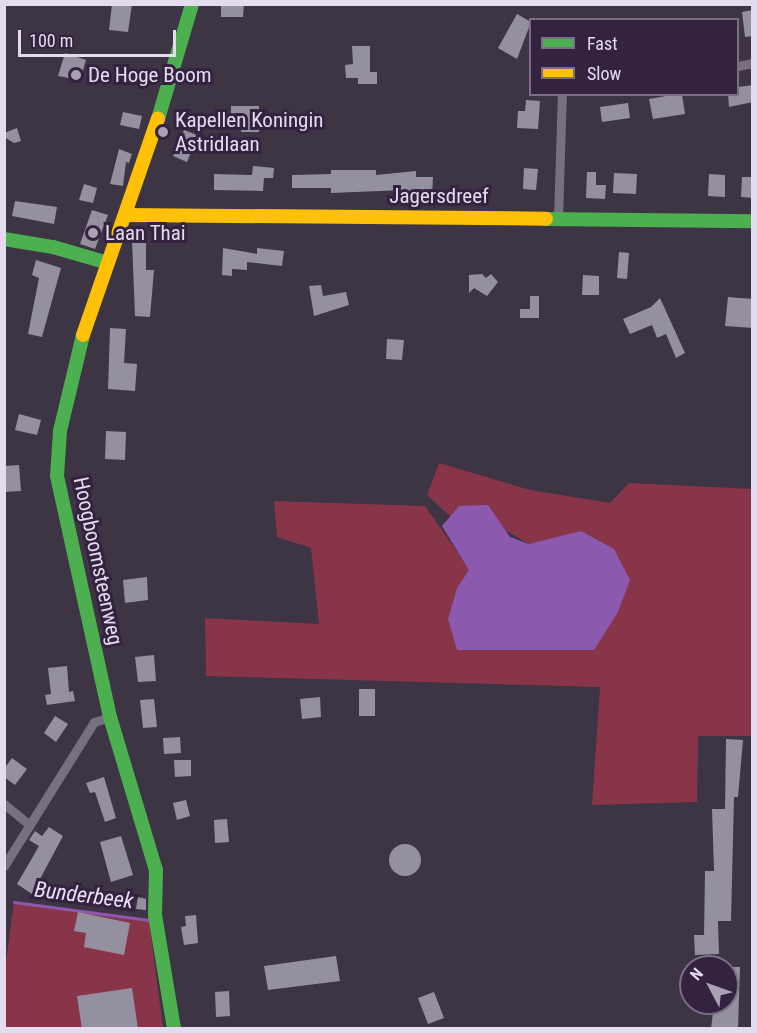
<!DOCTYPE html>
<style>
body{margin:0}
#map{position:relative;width:757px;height:1033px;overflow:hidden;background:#3d3444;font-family:"Roboto Condensed",sans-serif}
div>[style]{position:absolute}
.green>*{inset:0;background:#883549}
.water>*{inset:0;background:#8b59ae}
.stream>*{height:3px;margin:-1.5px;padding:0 1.5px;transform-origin:1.5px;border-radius:1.5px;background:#8b59ae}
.building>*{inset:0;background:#94909f}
.round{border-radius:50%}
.street>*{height:9px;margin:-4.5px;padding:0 4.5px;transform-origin:4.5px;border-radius:4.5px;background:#78707e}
.fast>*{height:14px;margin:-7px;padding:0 7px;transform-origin:7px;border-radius:7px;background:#4caf50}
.slow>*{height:14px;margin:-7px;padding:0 7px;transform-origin:7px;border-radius:7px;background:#ffc107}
.dots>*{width:16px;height:16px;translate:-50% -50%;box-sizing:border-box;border:3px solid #342340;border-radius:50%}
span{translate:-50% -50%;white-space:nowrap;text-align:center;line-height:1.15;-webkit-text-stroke:6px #342340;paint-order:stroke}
.poi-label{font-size:21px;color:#e5dbee}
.left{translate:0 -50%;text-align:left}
.street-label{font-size:21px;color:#e5dbee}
.water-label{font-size:22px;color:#ebdef6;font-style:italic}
.frame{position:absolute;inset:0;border:6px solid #e5dbee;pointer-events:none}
.legend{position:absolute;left:529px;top:18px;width:210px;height:78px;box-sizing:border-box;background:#342340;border:2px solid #7b6d86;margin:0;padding:8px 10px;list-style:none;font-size:18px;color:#e5dbee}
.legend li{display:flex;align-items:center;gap:12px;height:30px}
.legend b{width:30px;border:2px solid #7b6d86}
.north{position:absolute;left:679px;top:955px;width:60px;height:60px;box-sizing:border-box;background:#342340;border:2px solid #7b6d86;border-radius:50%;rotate:311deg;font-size:16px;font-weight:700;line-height:24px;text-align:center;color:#e5dbee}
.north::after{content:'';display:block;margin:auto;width:21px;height:27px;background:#aaa1b2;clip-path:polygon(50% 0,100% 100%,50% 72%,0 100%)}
.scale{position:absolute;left:18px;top:30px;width:158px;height:27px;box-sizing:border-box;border:3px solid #e5dbee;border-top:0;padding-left:8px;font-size:18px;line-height:21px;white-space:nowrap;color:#e5dbee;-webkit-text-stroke:4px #342340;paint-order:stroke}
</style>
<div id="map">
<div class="green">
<div style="clip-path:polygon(439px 463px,530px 490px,610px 503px,629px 483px,752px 489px,752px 736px,698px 736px,697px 802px,592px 805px,600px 687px,206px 676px,205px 618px,319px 624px,311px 548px,277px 537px,274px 501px,425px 506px,470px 570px,457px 588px,581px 532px,529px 544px,488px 520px,453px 519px,427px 495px)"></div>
<div style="clip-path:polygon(14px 902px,149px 920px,163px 1028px,5px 1028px,5px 969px)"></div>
</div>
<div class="water">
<div style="clip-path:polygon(488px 505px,510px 537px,529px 544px,581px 531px,614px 549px,630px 580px,618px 612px,594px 650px,457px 650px,448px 619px,457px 588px,469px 570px,442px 526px,459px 506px)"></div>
</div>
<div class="stream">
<div style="left:14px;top:902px;width:136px;rotate:7.6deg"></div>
</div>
<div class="building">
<div style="clip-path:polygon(112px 4px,132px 4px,128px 32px,109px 30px)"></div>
<div style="clip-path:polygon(221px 4px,244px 4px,243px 17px,221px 17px)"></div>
<div style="clip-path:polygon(753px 10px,753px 36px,745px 37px,742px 12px)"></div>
<div style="clip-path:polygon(517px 14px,531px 22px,517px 59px,498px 48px)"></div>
<div style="clip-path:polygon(352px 46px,370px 46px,370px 72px,377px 72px,377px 84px,358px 84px,358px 78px,346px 78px,345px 65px,353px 64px)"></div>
<div style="clip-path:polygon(65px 53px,86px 60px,80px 80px,58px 76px)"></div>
<div style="clip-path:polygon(753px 85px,753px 102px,729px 107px,728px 94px,738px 94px,738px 87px)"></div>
<div style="clip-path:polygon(677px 94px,682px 94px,685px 114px,653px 119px,649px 99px)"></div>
<div style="clip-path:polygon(526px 100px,540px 101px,538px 129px,517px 128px,518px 111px,525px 111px)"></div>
<div style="clip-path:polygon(628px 103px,630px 118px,602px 122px,600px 107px)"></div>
<div style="clip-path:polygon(231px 106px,259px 106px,259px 132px,241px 132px,241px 124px,231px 125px)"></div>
<div style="clip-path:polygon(123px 112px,142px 116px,139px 129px,120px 125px)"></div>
<div style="clip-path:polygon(17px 128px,21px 141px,14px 143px,4px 137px,4px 133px)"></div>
<div style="clip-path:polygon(184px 130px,202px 137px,198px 146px,194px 144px,187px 162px,173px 156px)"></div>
<div style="clip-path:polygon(119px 149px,132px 154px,129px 163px,126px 162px,123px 186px,110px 184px)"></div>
<div style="clip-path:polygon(253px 166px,274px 168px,273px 178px,264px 178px,263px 191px,214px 190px,214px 174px,252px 175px)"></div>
<div style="clip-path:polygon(524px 168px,538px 169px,536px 190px,523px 189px)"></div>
<div style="clip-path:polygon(331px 170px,376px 170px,376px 175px,416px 171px,416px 177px,433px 177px,432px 196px,405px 195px,405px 190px,331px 193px,331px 188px,292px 188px,292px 175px,331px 174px)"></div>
<div style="clip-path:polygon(587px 172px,596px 172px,596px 185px,606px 185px,605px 199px,586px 198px)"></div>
<div style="clip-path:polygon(614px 173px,637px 174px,636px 194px,613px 193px)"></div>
<div style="clip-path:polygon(709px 174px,725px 175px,725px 197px,708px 196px)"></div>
<div style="clip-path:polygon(742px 177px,753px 177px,753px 198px,741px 197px)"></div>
<div style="clip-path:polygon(84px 184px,97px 188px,93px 203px,79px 200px)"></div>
<div style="clip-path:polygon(15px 201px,57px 207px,54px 224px,12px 216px)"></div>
<div style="clip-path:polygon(92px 210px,108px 215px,95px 249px,80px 244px)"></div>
<div style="clip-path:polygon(132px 240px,146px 240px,146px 270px,154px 270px,150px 317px,135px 316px)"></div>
<div style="clip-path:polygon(223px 248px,257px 254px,257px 248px,284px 251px,282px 266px,247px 262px,247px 270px,232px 269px,232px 276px,222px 275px)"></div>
<div style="clip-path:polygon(619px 252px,629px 253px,627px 279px,617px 278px)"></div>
<div style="clip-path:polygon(36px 260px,61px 268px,42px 337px,28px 334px,39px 278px,32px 275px)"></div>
<div style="clip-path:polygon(482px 274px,486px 278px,491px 274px,498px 282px,487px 296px,474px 288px,469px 293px,469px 275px)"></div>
<div style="clip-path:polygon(583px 275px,599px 276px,599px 295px,582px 295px)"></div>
<div style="clip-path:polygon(321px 285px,323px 296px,346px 292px,349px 305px,314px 316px,309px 286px)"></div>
<div style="clip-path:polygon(530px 296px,539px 296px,539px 318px,520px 318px,520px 309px,530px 309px)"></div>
<div style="clip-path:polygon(728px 297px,753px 299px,753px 328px,725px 326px)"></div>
<div style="clip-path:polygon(660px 298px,685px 353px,676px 358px,666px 334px,657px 338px,652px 325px,630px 334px,623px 319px,651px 307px)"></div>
<div style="clip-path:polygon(110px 328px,126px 329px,124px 363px,137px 364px,135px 391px,108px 389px)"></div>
<div style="clip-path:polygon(387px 339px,404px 340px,402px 360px,386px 359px)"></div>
<div style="clip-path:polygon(19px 414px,41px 420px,37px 435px,15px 430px)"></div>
<div style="clip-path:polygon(106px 431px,126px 432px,125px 460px,105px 459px)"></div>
<div style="clip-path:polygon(19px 465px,21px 491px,4px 492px,4px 466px)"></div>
<div style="clip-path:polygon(147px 577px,148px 600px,125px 603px,123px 580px)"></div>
<div style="clip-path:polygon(154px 655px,156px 681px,138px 682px,135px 657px)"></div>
<div style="clip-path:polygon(67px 666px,69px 692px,73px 691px,75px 701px,47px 705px,45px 695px,51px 694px,48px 668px)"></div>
<div style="clip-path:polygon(359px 689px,375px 689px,375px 716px,359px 716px)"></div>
<div style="clip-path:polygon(320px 697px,321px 717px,302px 719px,300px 699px)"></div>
<div style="clip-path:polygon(154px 699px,157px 727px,143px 728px,140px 700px)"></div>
<div style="clip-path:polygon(55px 716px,68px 724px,56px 742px,44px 733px)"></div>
<div style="clip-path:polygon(180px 737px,181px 753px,164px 754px,163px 738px)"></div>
<div style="clip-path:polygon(726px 739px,743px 740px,738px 797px,734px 797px,731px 921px,718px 921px,719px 954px,695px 955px,694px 935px,704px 935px,705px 871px,714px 871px,712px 809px,725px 809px)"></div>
<div style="clip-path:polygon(12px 758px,27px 769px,15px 785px,4px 777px,4px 769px)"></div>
<div style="clip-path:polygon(174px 760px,191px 760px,191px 776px,175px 777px)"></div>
<div style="clip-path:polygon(104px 777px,116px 818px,105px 822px,95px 792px,90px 793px,86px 783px)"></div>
<div style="clip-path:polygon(186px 800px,190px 816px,177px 820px,173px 803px)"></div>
<div style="clip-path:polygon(227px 819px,229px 842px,215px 843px,214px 820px)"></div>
<div style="clip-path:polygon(49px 827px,63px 836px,32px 894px,17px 884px,39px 846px,29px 840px,35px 831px,42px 836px)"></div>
<div style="clip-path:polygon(121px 836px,133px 875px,111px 882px,100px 842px)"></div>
<div class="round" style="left:389px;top:844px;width:32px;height:32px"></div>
<div style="clip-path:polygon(138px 897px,146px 899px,146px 910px,136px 909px)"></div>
<div style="clip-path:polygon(78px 912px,130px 923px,124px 955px,84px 947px,86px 933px,74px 931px)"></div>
<div style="clip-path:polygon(196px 915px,198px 943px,184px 945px,181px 927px,186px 926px,185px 916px)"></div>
<div style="clip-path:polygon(336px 956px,340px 981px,268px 990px,264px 966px)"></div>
<div style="clip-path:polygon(727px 967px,740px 967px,738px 1029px,711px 1029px,714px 1003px,727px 1003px)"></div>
<div style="clip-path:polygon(132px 988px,138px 1029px,82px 1029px,77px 996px)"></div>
<div style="clip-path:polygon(229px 991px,230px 1016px,216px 1017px,215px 992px)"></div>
<div style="clip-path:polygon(434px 992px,444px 1018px,428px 1024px,418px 998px)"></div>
</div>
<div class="street">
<div style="left:738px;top:66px;width:14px;rotate:-12deg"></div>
<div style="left:558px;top:218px;width:124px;rotate:-88.2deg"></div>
<div style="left:4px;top:804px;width:32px;rotate:39deg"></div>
<div style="left:4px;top:866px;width:170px;rotate:-58deg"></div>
<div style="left:94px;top:722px;width:17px;rotate:-17deg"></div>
</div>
<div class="fast">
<div style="left:158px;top:119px;width:120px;rotate:-73.5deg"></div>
<div style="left:546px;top:219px;width:206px;rotate:0.6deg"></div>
<div style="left:4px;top:239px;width:50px;rotate:9.3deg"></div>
<div style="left:53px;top:247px;width:57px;rotate:16.2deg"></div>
<div style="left:83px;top:335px;width:99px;rotate:103.5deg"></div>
<div style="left:60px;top:431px;width:45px;rotate:93.8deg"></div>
<div style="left:57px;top:476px;width:247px;rotate:77.6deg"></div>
<div style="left:110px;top:717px;width:160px;rotate:73.3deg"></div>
<div style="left:156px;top:870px;width:45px;rotate:91.3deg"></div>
<div style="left:155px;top:915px;width:115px;rotate:80.5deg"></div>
</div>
<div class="slow">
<div style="left:126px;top:215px;width:420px;rotate:0.5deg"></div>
<div style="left:83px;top:335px;width:229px;rotate:-70.9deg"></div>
</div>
<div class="dots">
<div style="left:76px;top:75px;background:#aaa1b2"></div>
<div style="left:163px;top:132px;background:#aaa1b2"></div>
<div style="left:93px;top:233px;background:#aaa1b2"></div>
</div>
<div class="poi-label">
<span class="left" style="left:88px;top:75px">De Hoge Boom</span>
<span class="left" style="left:175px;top:132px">Kapellen Koningin<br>Astridlaan</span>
<span class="left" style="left:105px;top:233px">Laan Thai</span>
</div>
<div class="street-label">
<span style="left:439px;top:196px">Jagersdreef</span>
<span style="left:98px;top:561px;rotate:78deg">Hoogboomsteenweg</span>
</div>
<div class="water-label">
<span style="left:84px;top:895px;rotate:7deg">Bunderbeek</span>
</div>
<div class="frame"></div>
<ul class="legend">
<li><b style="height:8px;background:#4caf50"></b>Fast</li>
<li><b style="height:8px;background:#ffc107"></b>Slow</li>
</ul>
<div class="north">N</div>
<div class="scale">100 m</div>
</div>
